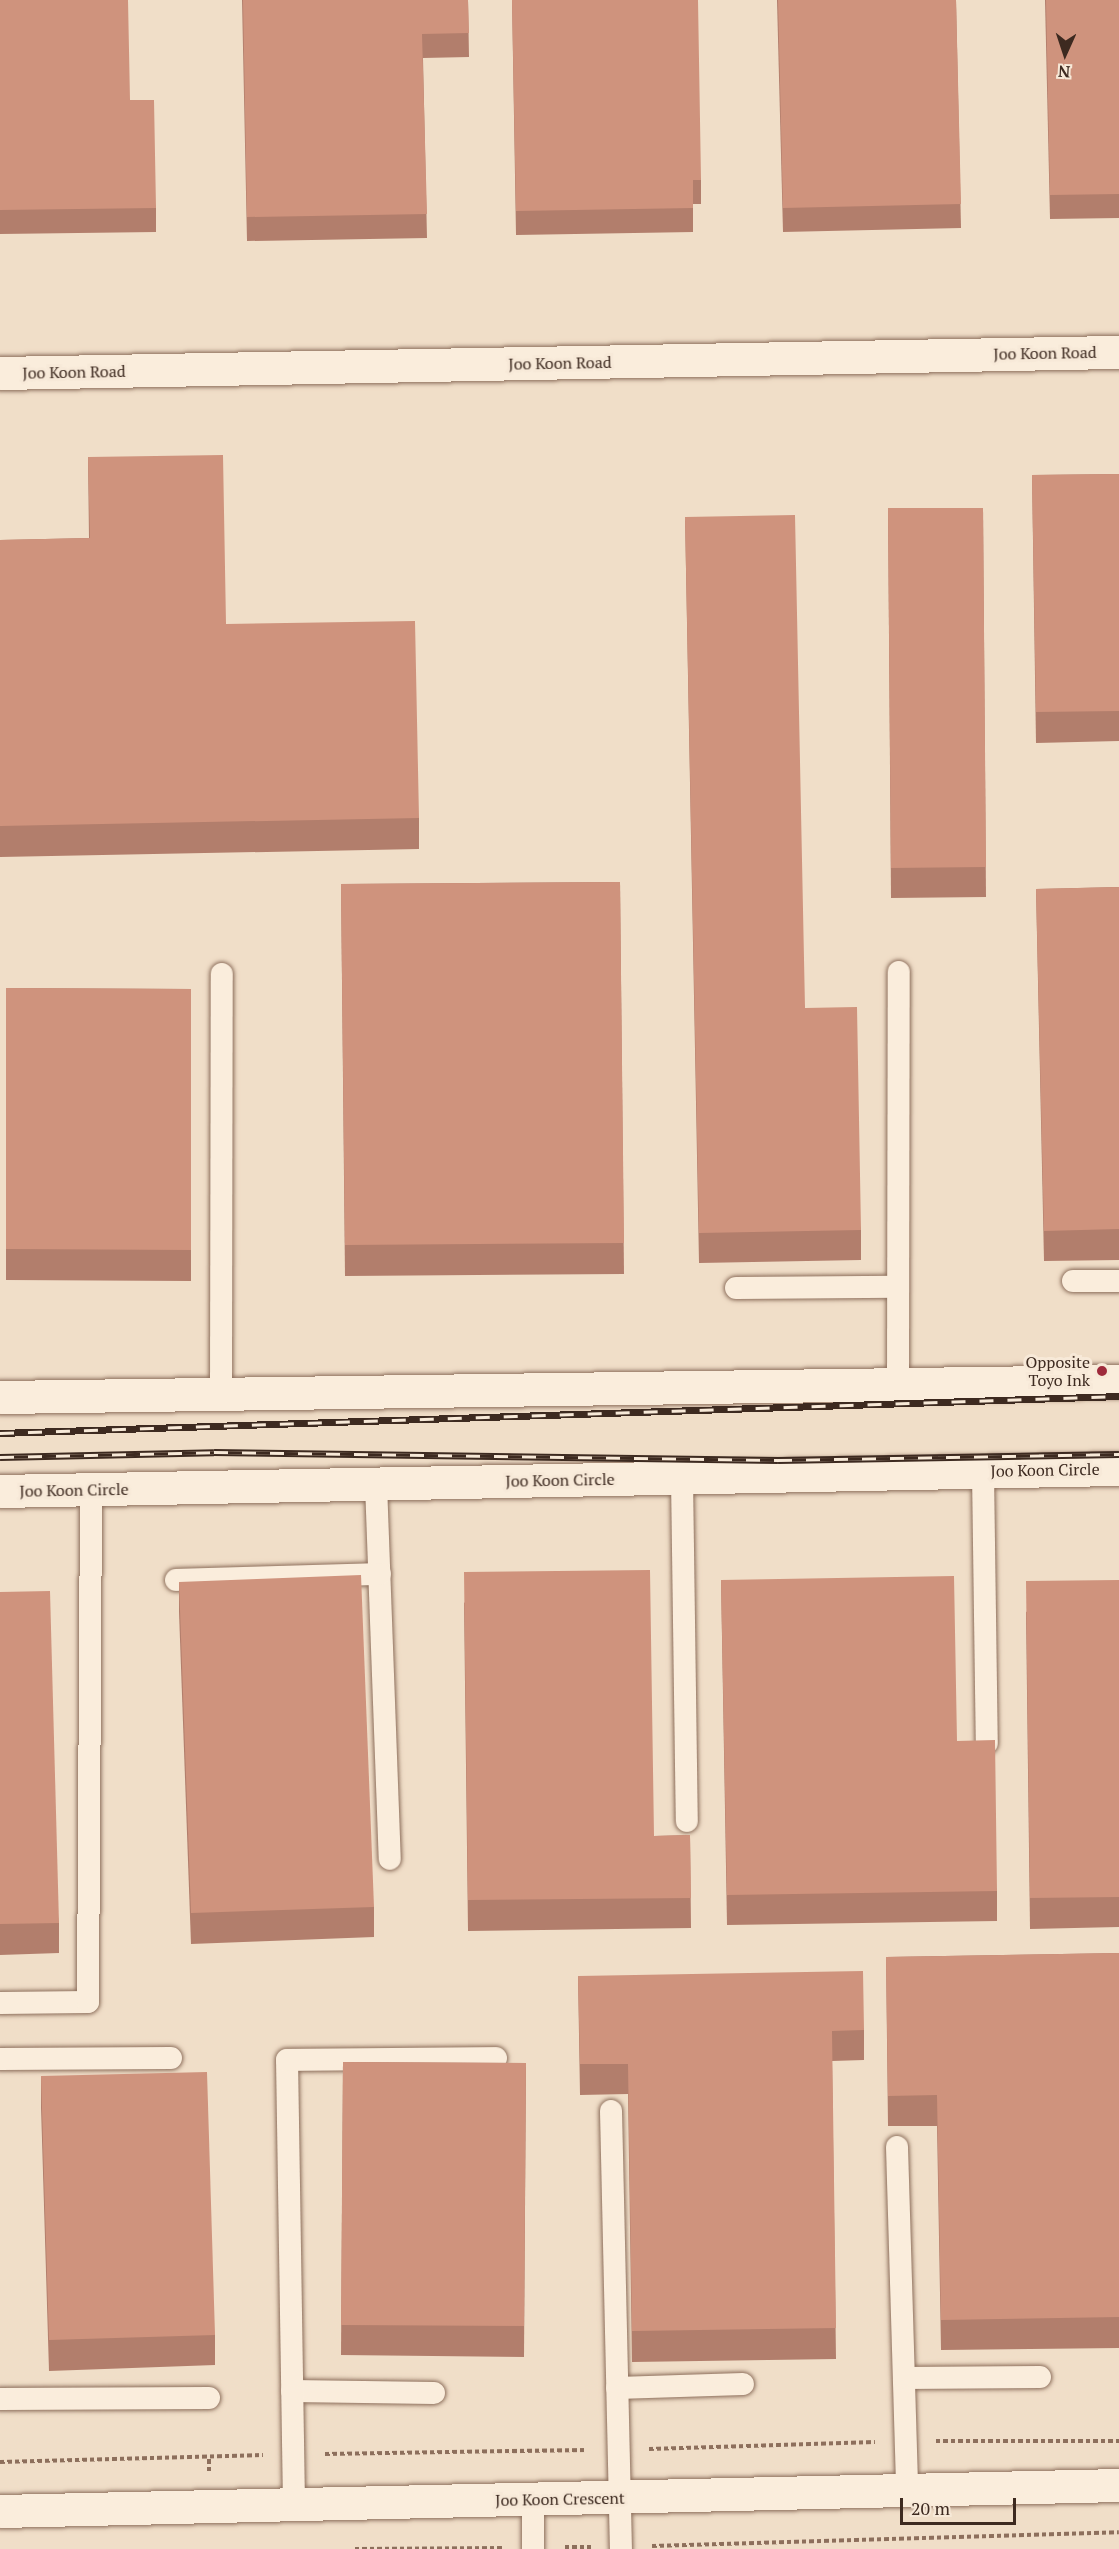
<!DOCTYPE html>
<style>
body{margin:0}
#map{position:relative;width:1119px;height:2549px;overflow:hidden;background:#f0dec8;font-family:"PT Serif",serif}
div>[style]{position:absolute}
.path>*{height:4px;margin-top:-2px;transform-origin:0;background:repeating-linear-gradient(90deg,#8d6f5c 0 4.5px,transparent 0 7.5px)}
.roads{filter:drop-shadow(0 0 2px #8d6f5c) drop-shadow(0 0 2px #8d6f5c)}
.service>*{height:22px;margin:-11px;padding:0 11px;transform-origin:11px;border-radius:11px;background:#faeddc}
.minor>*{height:33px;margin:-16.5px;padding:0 16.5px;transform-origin:16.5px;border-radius:16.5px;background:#faeddc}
.rail>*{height:7px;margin-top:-3.5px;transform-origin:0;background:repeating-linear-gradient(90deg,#f7e9d8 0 14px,#3d2a20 0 28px);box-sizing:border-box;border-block:2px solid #3d2a20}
.wall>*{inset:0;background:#b27e6c}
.building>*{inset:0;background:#cf937d}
.dots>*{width:16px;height:16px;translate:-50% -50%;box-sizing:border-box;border:3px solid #f7e9d8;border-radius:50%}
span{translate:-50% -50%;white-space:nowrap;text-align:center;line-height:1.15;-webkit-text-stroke:6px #f7e9d8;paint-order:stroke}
.street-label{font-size:16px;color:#3d2a20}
.poi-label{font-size:16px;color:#3d2a20}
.right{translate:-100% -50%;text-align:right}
.north{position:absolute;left:1035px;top:24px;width:60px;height:60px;-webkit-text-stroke:4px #f7e9d8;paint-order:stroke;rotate:183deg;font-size:16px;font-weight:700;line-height:24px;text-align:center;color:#3d2a20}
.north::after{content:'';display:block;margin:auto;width:21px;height:27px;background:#3d2a20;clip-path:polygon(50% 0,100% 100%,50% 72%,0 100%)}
.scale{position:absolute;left:900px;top:2498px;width:116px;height:27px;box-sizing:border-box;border:3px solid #3d2a20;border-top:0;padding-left:8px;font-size:18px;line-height:21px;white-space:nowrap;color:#3d2a20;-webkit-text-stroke:4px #f7e9d8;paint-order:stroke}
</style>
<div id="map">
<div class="path">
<div style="left:936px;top:2441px;width:183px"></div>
<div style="left:649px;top:2449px;width:226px;rotate:-1.8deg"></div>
<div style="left:325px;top:2454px;width:262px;rotate:-0.9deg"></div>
<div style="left:0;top:2462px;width:263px;rotate:-1.5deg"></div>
<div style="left:209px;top:2471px;width:14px;rotate:-90deg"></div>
<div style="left:652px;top:2546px;width:467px;rotate:-1.7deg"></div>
<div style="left:565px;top:2547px;width:26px"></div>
<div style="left:355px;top:2549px;width:149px;rotate:-0.4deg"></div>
</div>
<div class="roads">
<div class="service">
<div style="left:1073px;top:1281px;width:46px"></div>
<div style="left:736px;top:1288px;width:162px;rotate:-0.4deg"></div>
<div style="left:898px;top:1384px;width:412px;rotate:-89.9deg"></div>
<div style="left:221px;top:1394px;width:420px;rotate:-89.9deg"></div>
<div style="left:983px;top:1472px;width:271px;rotate:89.2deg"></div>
<div style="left:682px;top:1478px;width:343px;rotate:89.2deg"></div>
<div style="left:376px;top:1484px;width:375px;rotate:87.9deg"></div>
<div style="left:176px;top:1580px;width:204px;rotate:-1.7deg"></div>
<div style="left:0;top:2003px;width:88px;rotate:-0.7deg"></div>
<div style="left:88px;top:2002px;width:512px;rotate:-89.66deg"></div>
<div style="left:0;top:2059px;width:171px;rotate:-0.3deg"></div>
<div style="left:611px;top:2111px;width:438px;rotate:88.7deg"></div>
<div style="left:897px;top:2147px;width:343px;rotate:88.3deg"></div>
<div style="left:904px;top:2378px;width:136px;rotate:-0.4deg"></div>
<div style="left:617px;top:2388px;width:126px;rotate:-1.8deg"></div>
<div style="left:292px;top:2391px;width:142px;rotate:0.8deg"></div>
<div style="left:0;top:2399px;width:209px;rotate:-0.3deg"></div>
<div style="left:533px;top:2500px;width:49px;rotate:90deg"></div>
<div style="left:294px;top:2504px;width:444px;rotate:-90.9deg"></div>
<div style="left:287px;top:2060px;width:209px;rotate:-0.5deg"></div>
</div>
<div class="minor">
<div style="left:0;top:373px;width:1119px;rotate:-1.08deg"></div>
<div style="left:0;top:1397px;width:1119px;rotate:-0.82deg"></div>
<div style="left:0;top:1491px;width:1119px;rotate:-1.13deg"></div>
<div style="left:0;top:2511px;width:1119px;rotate:-1.33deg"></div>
</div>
</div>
<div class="rail">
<div style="left:0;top:1433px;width:1120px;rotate:-1.89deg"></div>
<div style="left:0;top:1457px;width:214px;rotate:-1.3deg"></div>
<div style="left:214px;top:1452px;width:564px;rotate:0.81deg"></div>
<div style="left:778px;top:1460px;width:341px;rotate:-1deg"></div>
</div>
<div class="wall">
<div style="clip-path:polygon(0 0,130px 100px,156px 208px,156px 232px,0 234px)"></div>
<div style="clip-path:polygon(242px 0,468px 0,469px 57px,423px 58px,427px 238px,247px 241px)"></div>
<div style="clip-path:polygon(512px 0,701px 180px,701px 204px,693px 204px,693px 232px,516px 235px)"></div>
<div style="clip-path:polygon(777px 0,956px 0,961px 228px,783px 232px)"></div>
<div style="clip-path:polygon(1045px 0,1119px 0,1119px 218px,1050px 219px)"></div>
<div style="clip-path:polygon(88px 457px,226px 624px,419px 818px,419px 849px,0 857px,0 540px,89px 538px)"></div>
<div style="clip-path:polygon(1119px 474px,1119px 741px,1036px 743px,1032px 475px)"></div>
<div style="clip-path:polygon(888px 508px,983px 508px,986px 897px,891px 898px)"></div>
<div style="clip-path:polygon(685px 517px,805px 1008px,861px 1230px,861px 1260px,699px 1263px)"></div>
<div style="clip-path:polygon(620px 882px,624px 1274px,345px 1276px,341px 884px)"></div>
<div style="clip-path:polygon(1119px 887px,1119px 1260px,1044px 1261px,1036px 889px)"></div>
<div style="clip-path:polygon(6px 988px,191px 989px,191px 1281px,6px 1280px)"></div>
<div style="clip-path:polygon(721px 1580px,957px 1741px,997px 1891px,997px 1921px,727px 1925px)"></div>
<div style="clip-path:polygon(1119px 1580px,1119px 1927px,1030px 1929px,1026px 1612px)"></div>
<div style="clip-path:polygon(179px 1582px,374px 1907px,374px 1937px,191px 1944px,179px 1612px)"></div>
<div style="clip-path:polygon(0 1592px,59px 1923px,59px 1953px,0 1955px)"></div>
<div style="clip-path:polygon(464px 1602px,654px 1836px,690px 1835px,691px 1928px,468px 1931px)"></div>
<div style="clip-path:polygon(1119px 1953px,1119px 2348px,941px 2350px,937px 2126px,888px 2126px,886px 1957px)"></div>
<div style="clip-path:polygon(578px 1976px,864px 2030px,864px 2060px,832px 2061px,836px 2359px,632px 2362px,628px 2094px,580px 2095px)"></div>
<div style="clip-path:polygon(343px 2062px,526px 2063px,524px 2357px,341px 2355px)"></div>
<div style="clip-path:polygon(41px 2076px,215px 2335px,215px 2365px,49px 2371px,41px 2107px)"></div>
</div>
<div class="building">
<div style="clip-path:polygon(0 0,128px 0,130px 100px,154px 100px,156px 208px,0 210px)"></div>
<div style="clip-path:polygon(243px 0,468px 0,469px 33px,422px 34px,427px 214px,247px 217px)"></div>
<div style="clip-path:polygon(512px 0,698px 0,701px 180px,693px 180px,693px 208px,516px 211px)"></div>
<div style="clip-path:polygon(778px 0,956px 0,961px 204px,783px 208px)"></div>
<div style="clip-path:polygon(1046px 0,1119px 0,1119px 194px,1050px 195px)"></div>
<div style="clip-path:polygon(223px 455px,226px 624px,415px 621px,419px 818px,0 826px,0 540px,90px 538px,88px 457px)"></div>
<div style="clip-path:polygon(1119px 474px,1119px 711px,1036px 712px,1032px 475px)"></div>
<div style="clip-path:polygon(888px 508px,983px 508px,986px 867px,891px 868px)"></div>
<div style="clip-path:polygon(795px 515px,805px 1008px,857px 1007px,861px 1230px,699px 1233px,685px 517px)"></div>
<div style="clip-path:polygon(620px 882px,624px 1243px,345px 1245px,341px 884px)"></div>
<div style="clip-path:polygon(1119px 887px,1119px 1229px,1044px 1231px,1036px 889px)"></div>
<div style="clip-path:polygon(6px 988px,191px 989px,191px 1250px,6px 1249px)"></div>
<div style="clip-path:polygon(650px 1570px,654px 1836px,690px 1835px,691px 1898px,468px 1900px,464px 1572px)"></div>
<div style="clip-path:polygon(361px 1575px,374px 1907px,191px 1913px,179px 1582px)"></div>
<div style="clip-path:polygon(954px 1576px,957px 1741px,995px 1740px,997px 1891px,727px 1895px,721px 1580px)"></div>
<div style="clip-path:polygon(1119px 1580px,1119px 1897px,1030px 1898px,1026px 1581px)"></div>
<div style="clip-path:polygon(50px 1591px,59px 1923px,0 1924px,0 1592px)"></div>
<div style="clip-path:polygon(1119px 1953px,1119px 2317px,941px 2320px,937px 2095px,888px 2096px,886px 1957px)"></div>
<div style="clip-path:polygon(863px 1971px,864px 2030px,832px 2031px,836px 2328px,632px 2331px,628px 2064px,580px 2064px,578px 1976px)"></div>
<div style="clip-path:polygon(343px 2062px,526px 2063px,524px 2326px,341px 2325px)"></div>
<div style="clip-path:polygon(207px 2072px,215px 2335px,49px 2340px,41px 2076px)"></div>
</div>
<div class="dots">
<div style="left:1102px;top:1371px;background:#9e2a3b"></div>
</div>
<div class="street-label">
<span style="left:1045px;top:353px;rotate:-1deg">Joo Koon Road</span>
<span style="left:560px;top:363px;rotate:-1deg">Joo Koon Road</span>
<span style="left:74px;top:372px;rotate:-1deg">Joo Koon Road</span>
<span style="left:1045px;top:1470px;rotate:-1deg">Joo Koon Circle</span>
<span style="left:560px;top:1480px;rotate:-1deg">Joo Koon Circle</span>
<span style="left:74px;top:1490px;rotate:-1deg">Joo Koon Circle</span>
<span style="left:560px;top:2499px;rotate:-1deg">Joo Koon Crescent</span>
</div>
<div class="poi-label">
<span class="right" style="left:1090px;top:1371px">Opposite<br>Toyo Ink</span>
</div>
<div class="north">N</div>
<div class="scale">20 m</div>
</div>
